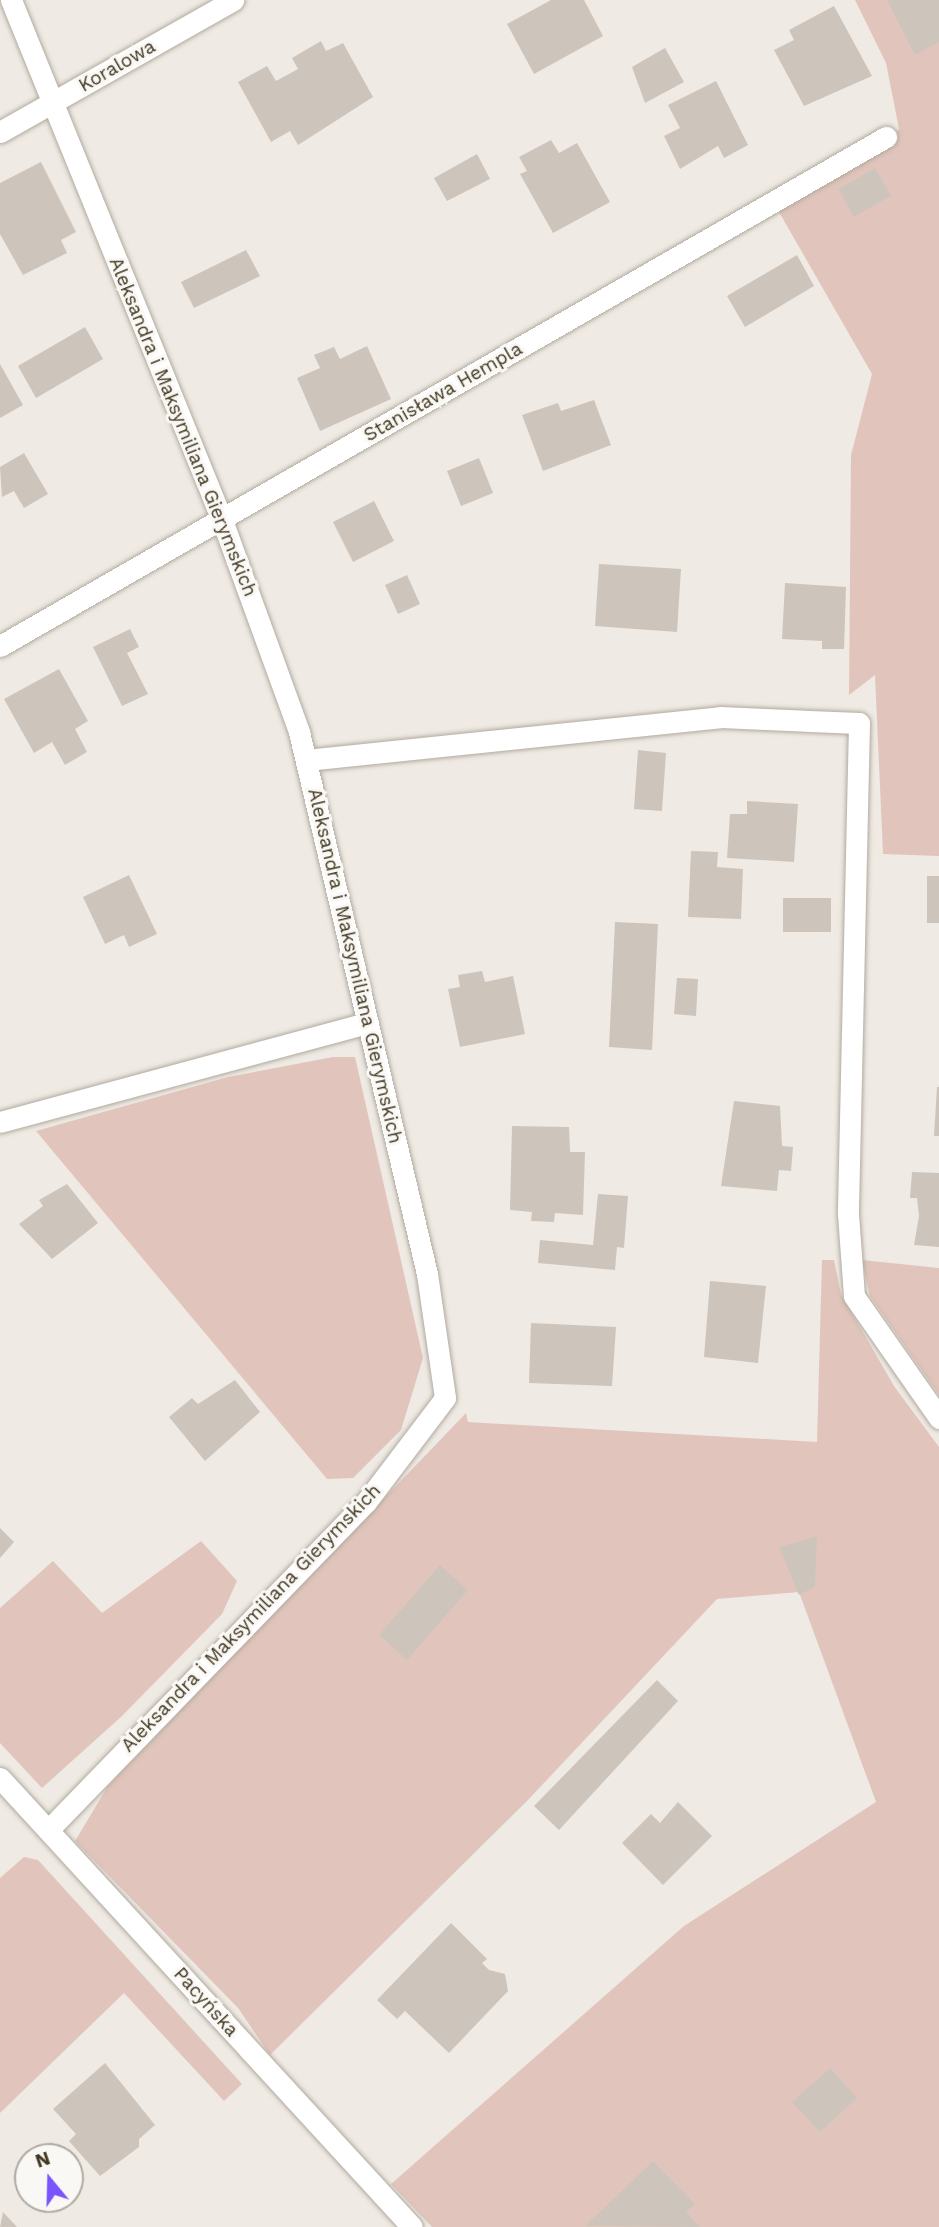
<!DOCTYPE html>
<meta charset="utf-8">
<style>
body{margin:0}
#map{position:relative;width:939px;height:2227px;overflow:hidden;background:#efeae4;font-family:"Work Sans",sans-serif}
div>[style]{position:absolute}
.green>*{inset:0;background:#e1c5bc}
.building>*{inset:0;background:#cdc5bc}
.roads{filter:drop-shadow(0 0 2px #b1aa9e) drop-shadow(0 0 2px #b1aa9e)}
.lane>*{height:21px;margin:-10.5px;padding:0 10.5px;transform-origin:10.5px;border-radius:10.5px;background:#fff}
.street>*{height:21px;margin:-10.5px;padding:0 10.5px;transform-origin:10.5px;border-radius:10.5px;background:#fff}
span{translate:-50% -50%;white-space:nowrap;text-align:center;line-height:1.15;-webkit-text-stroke:6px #faf8f5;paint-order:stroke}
.street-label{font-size:19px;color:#423822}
.north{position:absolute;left:14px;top:2143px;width:70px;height:70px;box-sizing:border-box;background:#faf8f5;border:2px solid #b0aba1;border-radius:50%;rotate:341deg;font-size:19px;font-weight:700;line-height:28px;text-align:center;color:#423822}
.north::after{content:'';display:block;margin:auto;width:24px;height:32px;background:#7a55fc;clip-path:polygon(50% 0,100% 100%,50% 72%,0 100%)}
</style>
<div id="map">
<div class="green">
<div style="clip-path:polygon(855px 0,939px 0,939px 856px,883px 854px,875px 675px,849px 695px,851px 455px,872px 374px,779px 212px,875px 153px,899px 129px,886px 63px)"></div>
<div style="clip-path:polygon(333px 1057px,355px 1057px,423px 1358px,401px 1430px,353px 1478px,327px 1479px,36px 1131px,228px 1077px)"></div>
<div style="clip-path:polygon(822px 1260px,834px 1260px,841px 1294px,894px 1386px,939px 1447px,939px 2227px,432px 2227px,391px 2184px,684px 1926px,876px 1802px,799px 1592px,717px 1599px,527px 1801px,270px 2055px,238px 2008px,75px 1841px,108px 1786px,466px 1413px,468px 1422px,817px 1442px)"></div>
<div style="clip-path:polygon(862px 1260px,939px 1268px,939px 1395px,870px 1296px)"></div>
<div style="clip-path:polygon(201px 1541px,237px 1581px,222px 1614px,122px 1716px,42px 1788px,0 1743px,0 1608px,53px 1561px,102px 1613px)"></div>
<div style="clip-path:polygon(24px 1857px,38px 1860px,242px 2084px,224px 2101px,124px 1993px,0 2113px,0 1878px)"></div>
</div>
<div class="building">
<div style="clip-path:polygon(551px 0,584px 0,603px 36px,534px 74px,507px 24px)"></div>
<div style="clip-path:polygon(887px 0,939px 0,939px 42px,915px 55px)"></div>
<div style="clip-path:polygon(834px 6px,872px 76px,804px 106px,774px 50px,794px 40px,789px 30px)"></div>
<div style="clip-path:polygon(321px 41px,326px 51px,343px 43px,373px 97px,298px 145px,290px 131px,271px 142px,238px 82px,267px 66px,276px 81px,298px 69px,292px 58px)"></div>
<div style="clip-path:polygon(665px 48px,684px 82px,645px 103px,632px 67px)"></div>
<div style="clip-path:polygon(716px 81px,748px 145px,724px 158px,718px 146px,680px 169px,664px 136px,680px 128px,668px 105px)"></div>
<div style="clip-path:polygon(551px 140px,559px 153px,577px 143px,610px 202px,553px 233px,520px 174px,527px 171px,519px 157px)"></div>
<div style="clip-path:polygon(477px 154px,490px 179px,447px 201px,434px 178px)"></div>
<div style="clip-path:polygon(41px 162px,76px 232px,61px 240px,67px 253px,23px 275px,0 234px,0 183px)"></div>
<div style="clip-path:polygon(875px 168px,891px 196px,854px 217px,838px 189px)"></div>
<div style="clip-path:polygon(246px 250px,260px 276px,194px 308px,181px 282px)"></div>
<div style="clip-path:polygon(797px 255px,814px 286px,745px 327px,727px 296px)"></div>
<div style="clip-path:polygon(85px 327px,103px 359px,36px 398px,18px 366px)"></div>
<div style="clip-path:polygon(367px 346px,391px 399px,320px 431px,297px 378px,320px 368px,314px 355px,334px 347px,340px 359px)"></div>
<div style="clip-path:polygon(0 364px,23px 405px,0 418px)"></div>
<div style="clip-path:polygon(594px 400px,611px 445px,543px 471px,522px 415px,558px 403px,561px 411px)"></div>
<div style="clip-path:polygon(24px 453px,48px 494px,24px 508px,14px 491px,2px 497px,0 467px)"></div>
<div style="clip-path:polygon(479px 458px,493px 493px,461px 506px,447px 471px)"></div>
<div style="clip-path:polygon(374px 501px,394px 541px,353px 562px,333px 522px)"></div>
<div style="clip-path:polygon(599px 564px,681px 569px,677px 632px,595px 626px)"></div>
<div style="clip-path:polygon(407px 575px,420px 604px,398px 614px,385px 585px)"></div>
<div style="clip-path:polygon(785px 583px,846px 587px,844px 649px,822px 649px,822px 641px,782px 639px)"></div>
<div style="clip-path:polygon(130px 629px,139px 647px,127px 653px,148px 694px,122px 706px,93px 647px)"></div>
<div style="clip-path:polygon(59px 669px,88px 721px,75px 729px,87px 752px,65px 765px,52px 742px,34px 753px,4px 699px)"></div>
<div style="clip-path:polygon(638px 750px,666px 753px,662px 811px,634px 809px)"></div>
<div style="clip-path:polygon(747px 801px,798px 804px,794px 862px,727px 858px,730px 814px,747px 814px)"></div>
<div style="clip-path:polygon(691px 851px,718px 852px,717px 867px,743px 869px,741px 919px,688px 917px)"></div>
<div style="clip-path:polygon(129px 875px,157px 934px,129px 947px,124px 935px,105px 944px,83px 897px)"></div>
<div style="clip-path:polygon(927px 876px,939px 876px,939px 923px,927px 923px)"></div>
<div style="clip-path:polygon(783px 898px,831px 898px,831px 932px,783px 932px)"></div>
<div style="clip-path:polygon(615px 922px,658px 924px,652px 1050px,609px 1047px)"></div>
<div style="clip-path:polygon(482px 971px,485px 982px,513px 976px,525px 1034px,460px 1047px,448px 989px,460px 987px,458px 975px)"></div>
<div style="clip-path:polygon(677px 978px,698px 979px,696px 1016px,674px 1014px)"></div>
<div style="clip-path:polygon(937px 1087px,939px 1087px,939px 1136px,934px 1136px)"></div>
<div style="clip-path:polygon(734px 1101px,780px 1106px,782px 1146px,793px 1147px,791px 1171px,779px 1170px,777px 1191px,721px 1186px)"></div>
<div style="clip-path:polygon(512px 1126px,569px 1127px,570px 1152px,585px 1152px,583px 1215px,555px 1213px,554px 1222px,531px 1221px,532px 1212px,510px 1210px)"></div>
<div style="clip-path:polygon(912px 1172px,939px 1173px,939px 1247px,914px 1245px,919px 1216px,917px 1198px,910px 1198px)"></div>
<div style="clip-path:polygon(67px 1184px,98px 1223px,52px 1259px,19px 1224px,43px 1206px,39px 1200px)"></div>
<div style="clip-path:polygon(598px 1194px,628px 1196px,624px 1248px,617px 1247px,615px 1270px,538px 1263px,540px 1240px,593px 1245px)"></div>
<div style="clip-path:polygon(710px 1281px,766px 1286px,758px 1363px,704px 1357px)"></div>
<div style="clip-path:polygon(531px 1323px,616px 1327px,612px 1386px,529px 1383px)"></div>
<div style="clip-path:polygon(235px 1380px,260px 1412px,205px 1461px,169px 1417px,192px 1398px,198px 1404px)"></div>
<div style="clip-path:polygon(0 1528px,14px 1542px,0 1558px)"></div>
<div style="clip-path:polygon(817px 1536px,815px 1587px,799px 1595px,779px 1547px)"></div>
<div style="clip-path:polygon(440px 1565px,468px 1590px,407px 1660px,379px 1635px)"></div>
<div style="clip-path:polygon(657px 1680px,678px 1701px,559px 1830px,534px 1806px)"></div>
<div style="clip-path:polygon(678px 1802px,712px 1836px,663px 1885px,622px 1843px,651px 1814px,660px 1823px)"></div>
<div style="clip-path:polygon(451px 1923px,487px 1959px,482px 1963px,489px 1970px,505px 1974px,508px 1991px,449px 2053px,405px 2011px,397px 2019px,377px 2000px)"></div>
<div style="clip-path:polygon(105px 2063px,155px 2125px,139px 2139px,139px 2147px,100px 2176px,69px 2141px,76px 2134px,53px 2109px)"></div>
<div style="clip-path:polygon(830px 2068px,857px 2098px,820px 2132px,792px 2102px)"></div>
<div style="clip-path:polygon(653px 2161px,695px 2204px,686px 2212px,700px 2227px,585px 2226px)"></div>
<div style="clip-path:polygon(3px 2212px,17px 2227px,0 2227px)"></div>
</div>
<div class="roads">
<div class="lane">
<div style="left:0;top:1122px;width:381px;rotate:-15.1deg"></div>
</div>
<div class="street">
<div style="left:11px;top:0;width:561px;rotate:67.91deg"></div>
<div style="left:222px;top:520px;width:226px;rotate:70deg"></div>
<div style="left:299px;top:732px;width:557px;rotate:76.71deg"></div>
<div style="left:427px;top:1274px;width:125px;rotate:81.7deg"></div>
<div style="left:445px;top:1398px;width:131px;rotate:127.2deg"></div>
<div style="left:366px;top:1502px;width:455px;rotate:134.1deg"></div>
<div style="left:0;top:132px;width:268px;rotate:-29.5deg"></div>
<div style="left:0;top:646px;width:1022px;rotate:-29.88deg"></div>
<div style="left:306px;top:760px;width:416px;rotate:-5.9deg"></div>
<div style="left:720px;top:717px;width:139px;rotate:2.5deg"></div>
<div style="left:859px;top:723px;width:491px;rotate:91.3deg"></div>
<div style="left:848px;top:1214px;width:82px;rotate:85.8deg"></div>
<div style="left:854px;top:1296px;width:149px;rotate:55.1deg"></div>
<div style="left:0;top:1778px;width:609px;rotate:47.46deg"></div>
</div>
</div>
<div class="street-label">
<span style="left:117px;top:66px;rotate:-30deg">Koralowa</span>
<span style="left:443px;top:392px;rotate:-30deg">Stanisława Hempla</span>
<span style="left:183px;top:427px;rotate:68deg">Aleksandra i Maksymiliana Gierymskich</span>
<span style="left:355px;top:966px;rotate:77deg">Aleksandra i Maksymiliana Gierymskich</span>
<span style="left:251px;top:1618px;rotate:-46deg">Aleksandra i Maksymiliana Gierymskich</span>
<span style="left:206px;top:2002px;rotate:48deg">Pacyńska</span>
</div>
<div class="north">N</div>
</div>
